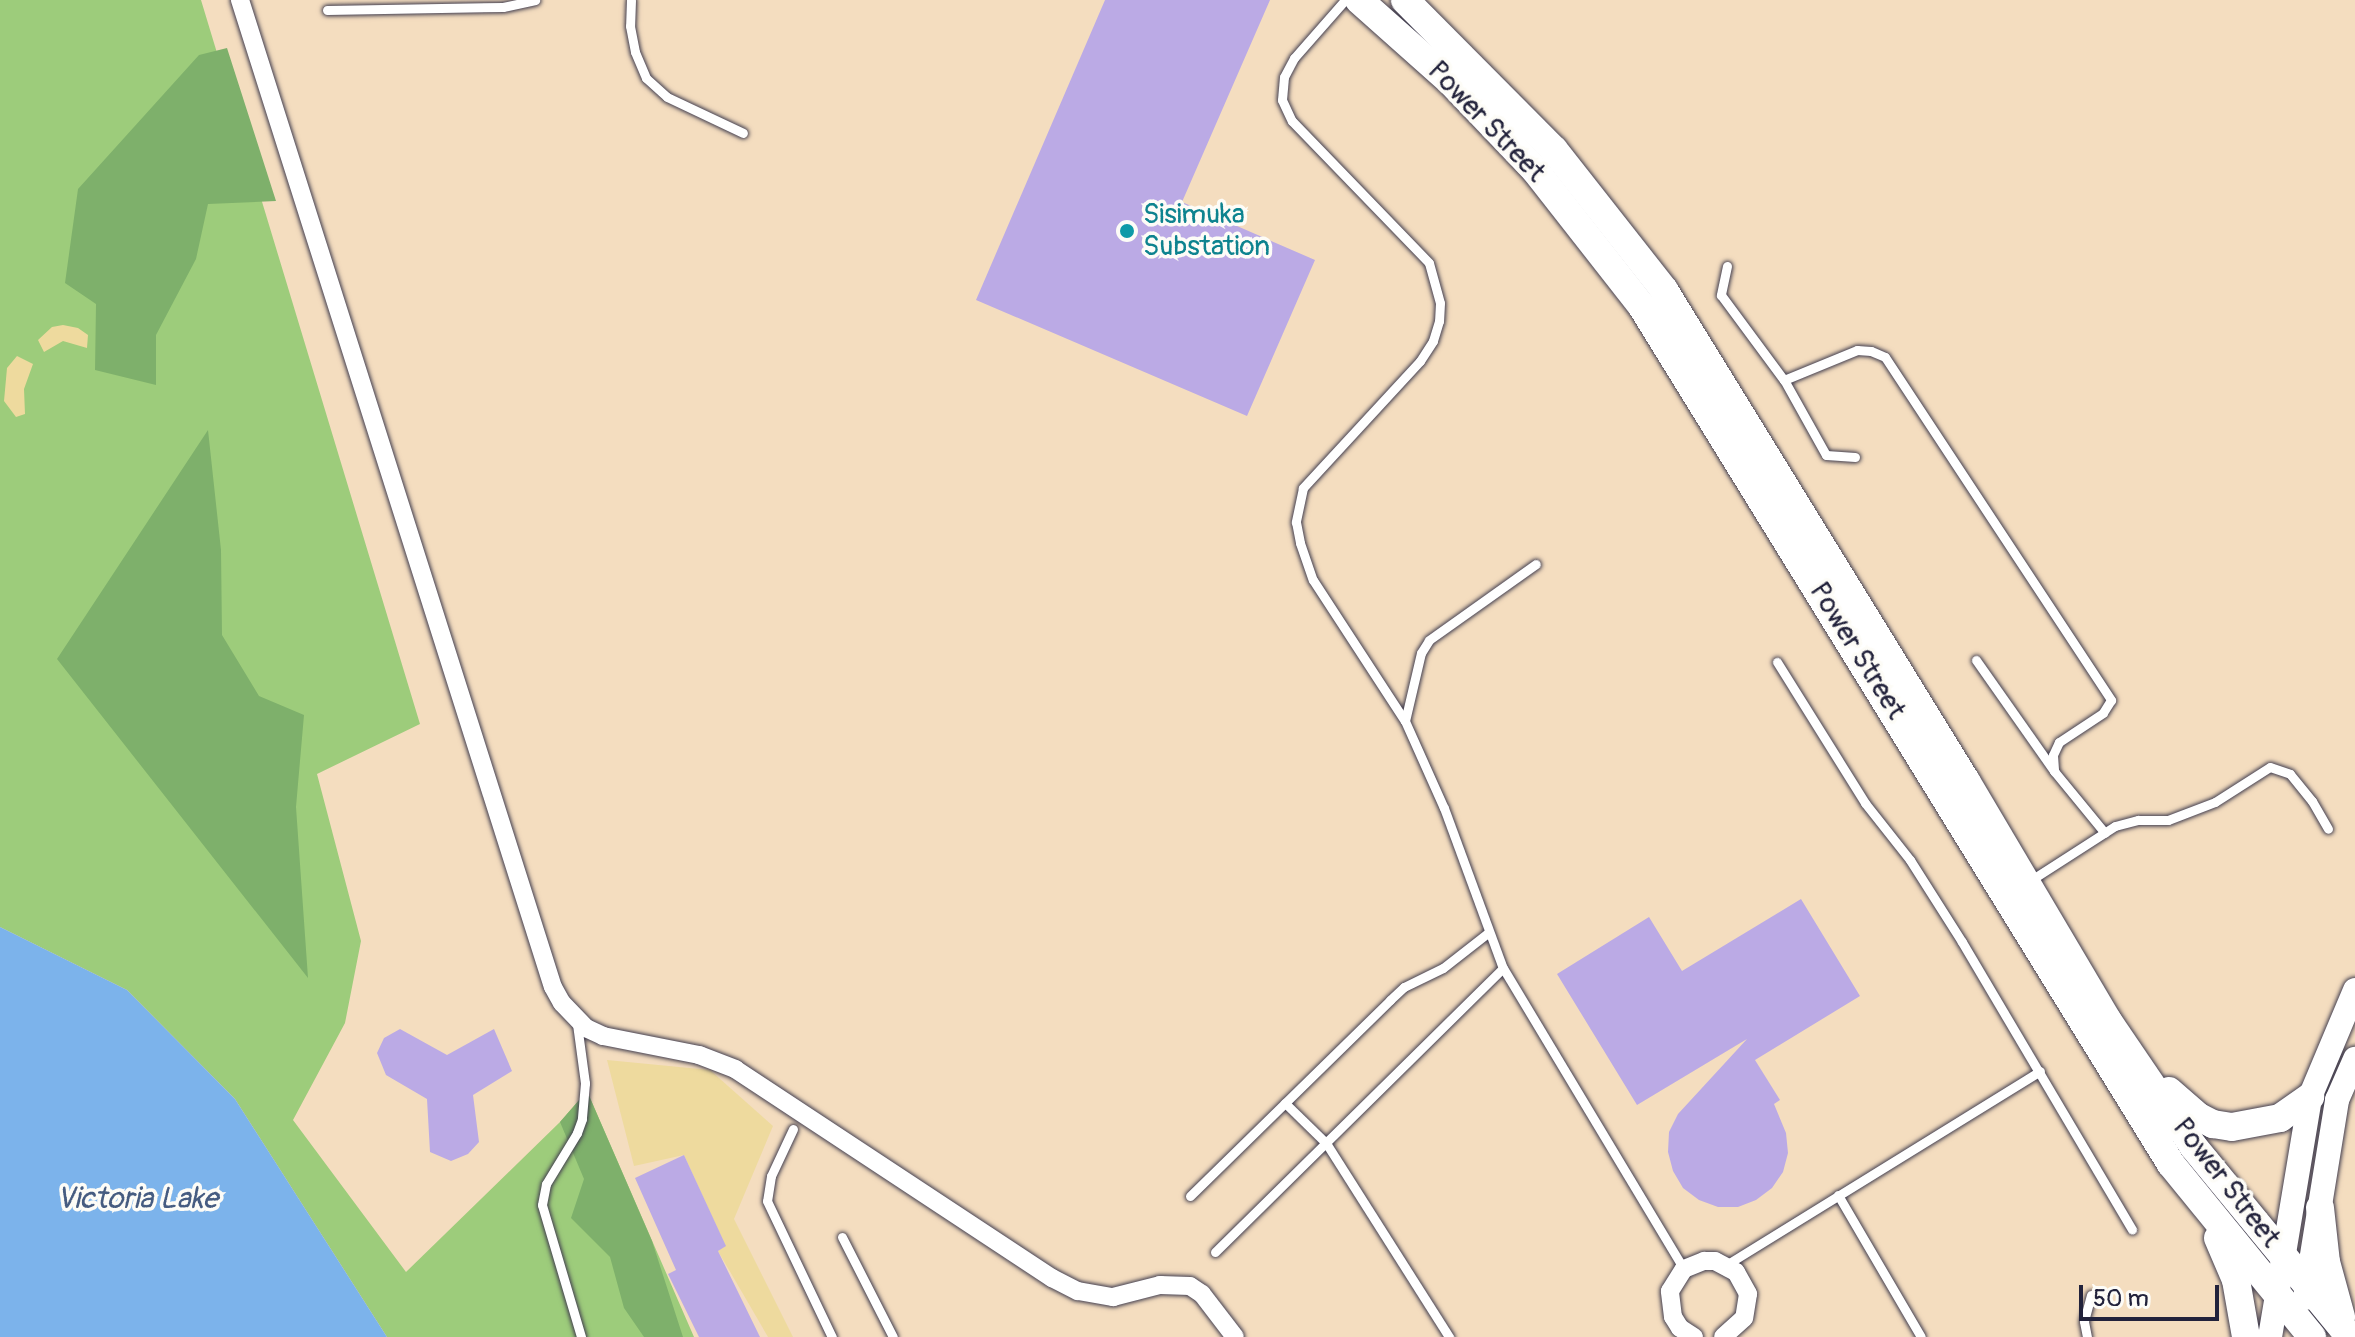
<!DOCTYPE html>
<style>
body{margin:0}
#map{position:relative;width:2355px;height:1337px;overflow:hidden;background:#f4ddbf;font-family:Pangolin,sans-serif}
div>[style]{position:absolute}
.green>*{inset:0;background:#9dcc7b}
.forest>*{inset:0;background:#7eb06b}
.sand>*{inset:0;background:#eeda9e}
.water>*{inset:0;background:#7cb3eb}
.building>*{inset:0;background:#bbaae5}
.roads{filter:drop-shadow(0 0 2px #423e4f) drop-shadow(0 0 2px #423e4f)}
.service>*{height:9px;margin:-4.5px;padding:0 4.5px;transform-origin:4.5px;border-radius:4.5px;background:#fff}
.minor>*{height:18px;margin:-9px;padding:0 9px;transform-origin:9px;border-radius:9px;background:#fff}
.secondary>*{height:24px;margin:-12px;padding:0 12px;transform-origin:12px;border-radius:12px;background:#fff}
.primary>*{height:28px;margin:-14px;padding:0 14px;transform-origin:14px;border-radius:14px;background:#fff}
.dots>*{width:22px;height:22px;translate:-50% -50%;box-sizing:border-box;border:4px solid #fdfcf7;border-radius:50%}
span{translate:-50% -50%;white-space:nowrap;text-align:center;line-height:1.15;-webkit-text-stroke:7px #fdfcf7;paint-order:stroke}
.street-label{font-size:28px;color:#22223b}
.culture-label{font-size:28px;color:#0d838f}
.left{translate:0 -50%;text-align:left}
.water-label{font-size:30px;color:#465c81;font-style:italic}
.scale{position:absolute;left:2079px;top:1285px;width:140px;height:36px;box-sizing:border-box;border:4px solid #22223b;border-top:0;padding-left:10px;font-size:24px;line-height:28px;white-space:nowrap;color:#22223b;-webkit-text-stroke:6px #fdfcf7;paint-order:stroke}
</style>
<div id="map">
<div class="green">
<div style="clip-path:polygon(0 0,201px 0,420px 724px,317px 774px,361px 941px,345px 1023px,293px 1120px,406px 1272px,560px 1122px,587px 1091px,694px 1337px,387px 1337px,235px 1099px,127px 990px,0 927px)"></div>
</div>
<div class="forest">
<div style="clip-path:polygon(227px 48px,276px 201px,208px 204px,196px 259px,156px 335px,156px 385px,95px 370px,96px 304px,65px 283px,78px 189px,199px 55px)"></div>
<div style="clip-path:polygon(208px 430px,221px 550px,222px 635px,259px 696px,304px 715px,296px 807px,308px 978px,57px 659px)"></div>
<div style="clip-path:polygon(587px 1091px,652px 1241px,683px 1337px,644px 1337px,624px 1308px,610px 1257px,571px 1218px,584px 1179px,560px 1122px)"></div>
</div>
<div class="sand">
<div style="clip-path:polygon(63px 325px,78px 328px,88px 335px,87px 348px,63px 341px,44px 352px,38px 340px,52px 327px)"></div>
<div style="clip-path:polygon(17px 356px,33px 364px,24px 389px,25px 414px,16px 417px,4px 401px,7px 368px)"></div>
<div style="clip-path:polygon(607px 1060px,710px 1070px,773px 1126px,734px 1219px,793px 1337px,768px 1337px,718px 1251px,725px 1245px,684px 1155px,634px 1166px)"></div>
</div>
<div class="water">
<div style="clip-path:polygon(0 927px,127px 990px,235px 1099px,387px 1337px,0 1337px)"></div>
</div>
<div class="building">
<div style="clip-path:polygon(1105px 0,1270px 0,1182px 202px,1315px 260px,1247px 416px,976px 300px)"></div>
<div style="clip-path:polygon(1801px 899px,1860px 996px,1755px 1060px,1780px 1100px,1774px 1104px,1786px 1133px,1788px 1153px,1783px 1172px,1772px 1188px,1756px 1200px,1738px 1207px,1718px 1207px,1699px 1200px,1683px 1188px,1673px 1171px,1668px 1152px,1669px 1132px,1678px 1114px,1747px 1039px,1637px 1105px,1557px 974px,1649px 917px,1682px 971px)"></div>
<div style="clip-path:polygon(400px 1029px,447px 1055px,494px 1029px,512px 1071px,473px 1095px,479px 1142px,468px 1154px,451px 1161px,430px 1152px,427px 1099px,386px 1075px,377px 1053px,384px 1038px)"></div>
<div style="clip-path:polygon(684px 1155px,726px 1246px,718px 1251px,760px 1337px,699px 1337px,668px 1274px,676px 1270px,635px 1178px)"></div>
</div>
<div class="roads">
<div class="service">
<div style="left:631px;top:0;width:26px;rotate:92deg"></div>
<div style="left:630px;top:26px;width:26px;rotate:79deg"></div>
<div style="left:635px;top:52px;width:28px;rotate:67deg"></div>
<div style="left:646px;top:78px;width:28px;rotate:42deg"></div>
<div style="left:667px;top:97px;width:84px;rotate:25.3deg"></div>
<div style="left:1345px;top:0;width:77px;rotate:131.3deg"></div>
<div style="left:1294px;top:58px;width:21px;rotate:118deg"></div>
<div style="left:1284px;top:77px;width:23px;rotate:95deg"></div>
<div style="left:1282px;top:100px;width:23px;rotate:65deg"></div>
<div style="left:1292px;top:121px;width:197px;rotate:46deg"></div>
<div style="left:1429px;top:263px;width:41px;rotate:74.6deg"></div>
<div style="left:1440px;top:303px;width:18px;rotate:93deg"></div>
<div style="left:1439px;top:321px;width:21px;rotate:107deg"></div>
<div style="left:1433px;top:341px;width:24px;rotate:123deg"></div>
<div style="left:1420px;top:361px;width:173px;rotate:132.7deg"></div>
<div style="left:1303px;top:488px;width:35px;rotate:102deg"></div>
<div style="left:1296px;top:522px;width:21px;rotate:79deg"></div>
<div style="left:1300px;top:543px;width:39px;rotate:71deg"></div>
<div style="left:1313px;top:580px;width:168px;rotate:56.9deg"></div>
<div style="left:1405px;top:721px;width:95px;rotate:65.9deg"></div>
<div style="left:1444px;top:808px;width:171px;rotate:69.8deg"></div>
<div style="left:1503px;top:968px;width:351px;rotate:59deg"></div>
<div style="left:327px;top:10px;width:176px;rotate:-1deg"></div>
<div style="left:503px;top:7px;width:33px;rotate:-12deg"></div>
<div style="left:1727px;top:266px;width:30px;rotate:102deg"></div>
<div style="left:1721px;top:295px;width:106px;rotate:53.5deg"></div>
<div style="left:1855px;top:457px;width:29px;rotate:-176deg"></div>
<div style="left:1826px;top:455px;width:86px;rotate:-119.2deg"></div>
<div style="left:1784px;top:380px;width:79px;rotate:-22.3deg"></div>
<div style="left:1857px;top:350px;width:14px;rotate:4deg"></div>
<div style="left:1871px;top:351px;width:15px;rotate:23deg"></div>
<div style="left:1885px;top:357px;width:411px;rotate:56.6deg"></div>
<div style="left:2111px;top:700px;width:15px;rotate:122deg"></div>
<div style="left:2103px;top:713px;width:53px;rotate:146.6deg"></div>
<div style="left:2059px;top:742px;width:14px;rotate:115deg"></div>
<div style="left:2053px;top:755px;width:16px;rotate:86deg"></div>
<div style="left:2054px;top:771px;width:80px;rotate:50.6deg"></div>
<div style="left:1976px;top:660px;width:136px;rotate:54.9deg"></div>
<div style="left:1777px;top:662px;width:166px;rotate:58deg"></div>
<div style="left:1865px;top:803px;width:73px;rotate:51.7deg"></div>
<div style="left:1910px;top:860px;width:97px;rotate:57.6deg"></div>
<div style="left:1962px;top:942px;width:334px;rotate:59.4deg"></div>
<div style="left:1405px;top:721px;width:70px;rotate:-76.8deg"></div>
<div style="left:1421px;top:653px;width:15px;rotate:-58deg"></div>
<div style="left:1429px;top:640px;width:131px;rotate:-35.4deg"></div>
<div style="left:2028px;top:882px;width:103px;rotate:-32.8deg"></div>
<div style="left:2115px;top:826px;width:24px;rotate:-15deg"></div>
<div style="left:2138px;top:820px;width:30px"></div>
<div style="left:2168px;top:820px;width:50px;rotate:-21deg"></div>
<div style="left:2215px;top:802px;width:65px;rotate:-32.5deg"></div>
<div style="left:2270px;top:767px;width:21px;rotate:19deg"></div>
<div style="left:2290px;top:774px;width:35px;rotate:51deg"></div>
<div style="left:2312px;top:801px;width:32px;rotate:60deg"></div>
<div style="left:577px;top:1024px;width:60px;rotate:82.3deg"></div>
<div style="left:585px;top:1083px;width:36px;rotate:95deg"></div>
<div style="left:582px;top:1119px;width:15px;rotate:110deg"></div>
<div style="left:577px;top:1133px;width:60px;rotate:121.3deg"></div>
<div style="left:546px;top:1184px;width:21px;rotate:101deg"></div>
<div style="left:542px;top:1205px;width:138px;rotate:73.5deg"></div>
<div style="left:1285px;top:1103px;width:57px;rotate:44.3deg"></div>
<div style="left:1326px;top:1143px;width:230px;rotate:57.6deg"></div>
<div style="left:793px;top:1129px;width:52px;rotate:115.1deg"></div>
<div style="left:771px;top:1176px;width:25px;rotate:99deg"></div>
<div style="left:767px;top:1201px;width:151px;rotate:64.5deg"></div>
<div style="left:1838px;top:1195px;width:164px;rotate:59.7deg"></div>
<div style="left:1190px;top:1196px;width:280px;rotate:-44.4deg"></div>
<div style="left:1390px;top:1000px;width:19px;rotate:-43deg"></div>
<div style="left:1404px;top:987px;width:43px;rotate:-26deg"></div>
<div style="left:1443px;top:968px;width:58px;rotate:-38deg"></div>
<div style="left:842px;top:1237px;width:112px;rotate:63deg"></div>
<div style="left:1215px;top:1252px;width:404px;rotate:-44.6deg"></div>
<div style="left:1726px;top:1265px;width:369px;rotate:-31.7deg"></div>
<div style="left:2087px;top:1337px;width:16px;rotate:-101deg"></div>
<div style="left:2084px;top:1321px;width:27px;rotate:-75deg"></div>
</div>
<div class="minor">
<div style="left:240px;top:0;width:1035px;rotate:72.41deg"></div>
<div style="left:553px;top:987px;width:18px;rotate:61deg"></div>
<div style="left:562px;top:1003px;width:35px;rotate:46deg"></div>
<div style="left:586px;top:1028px;width:19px;rotate:25deg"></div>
<div style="left:603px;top:1036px;width:98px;rotate:11.2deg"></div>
<div style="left:699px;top:1055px;width:39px;rotate:21deg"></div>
<div style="left:735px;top:1069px;width:380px;rotate:33.4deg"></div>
<div style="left:1052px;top:1278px;width:29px;rotate:27deg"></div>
<div style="left:1078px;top:1291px;width:36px;rotate:10deg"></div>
<div style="left:1113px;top:1297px;width:49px;rotate:-14.3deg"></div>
<div style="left:1160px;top:1285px;width:30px;rotate:2deg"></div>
<div style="left:1190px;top:1286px;width:14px;rotate:34deg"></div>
<div style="left:1202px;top:1294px;width:54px;rotate:52.5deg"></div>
<div style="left:1694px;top:1337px;width:17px;rotate:-147deg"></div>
<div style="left:1680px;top:1328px;width:13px;rotate:-122deg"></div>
<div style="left:1673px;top:1317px;width:26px;rotate:-97deg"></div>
<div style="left:1670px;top:1291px;width:26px;rotate:-58deg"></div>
<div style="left:1684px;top:1269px;width:22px;rotate:-22deg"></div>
<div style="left:1704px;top:1261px;width:11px"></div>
<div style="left:1715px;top:1261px;width:24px;rotate:28deg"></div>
<div style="left:1736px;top:1272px;width:25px;rotate:61deg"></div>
<div style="left:1748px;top:1294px;width:24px;rotate:99deg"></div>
<div style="left:1744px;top:1318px;width:28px;rotate:138deg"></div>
</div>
<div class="secondary">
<div style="left:2305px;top:1298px;width:201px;rotate:-80.8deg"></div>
<div style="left:2337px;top:1100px;width:45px;rotate:-66.3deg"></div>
<div style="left:2270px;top:1337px;width:243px;rotate:-80.5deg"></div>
<div style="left:2310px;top:1097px;width:116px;rotate:-67.2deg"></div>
</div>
<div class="primary">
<div style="left:1359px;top:0;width:123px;rotate:41.7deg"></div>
<div style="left:1451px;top:82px;width:122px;rotate:46.3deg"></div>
<div style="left:1535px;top:170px;width:172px;rotate:51.9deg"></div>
<div style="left:1641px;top:305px;width:1009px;rotate:58.33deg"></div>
<div style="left:2171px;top:1164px;width:223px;rotate:50.8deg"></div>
<div style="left:1405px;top:0;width:211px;rotate:45.2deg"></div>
<div style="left:1554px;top:150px;width:178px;rotate:51.8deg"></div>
<div style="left:1664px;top:290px;width:576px;rotate:58.41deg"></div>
<div style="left:1966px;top:781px;width:279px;rotate:59.4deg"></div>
<div style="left:2108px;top:1021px;width:151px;rotate:55.8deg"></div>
<div style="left:2193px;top:1146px;width:247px;rotate:50.6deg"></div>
<div style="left:2169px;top:1091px;width:40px;rotate:41deg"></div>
<div style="left:2199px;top:1117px;width:16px;rotate:27deg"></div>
<div style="left:2213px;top:1124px;width:19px;rotate:9deg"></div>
<div style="left:2232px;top:1127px;width:49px;rotate:-10.6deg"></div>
<div style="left:2280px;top:1118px;width:37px;rotate:-35deg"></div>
<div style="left:2320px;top:1208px;width:54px;rotate:83.7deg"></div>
<div style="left:2326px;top:1262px;width:57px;rotate:74.7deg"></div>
<div style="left:2218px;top:1238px;width:46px;rotate:66.8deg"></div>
<div style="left:2236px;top:1280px;width:58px;rotate:80deg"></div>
</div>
</div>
<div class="dots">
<div style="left:1127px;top:231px;background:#0f9aa8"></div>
</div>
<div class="street-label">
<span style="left:1486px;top:122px;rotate:46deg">Power Street</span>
<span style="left:1857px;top:651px;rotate:58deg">Power Street</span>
<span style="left:2226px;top:1183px;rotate:52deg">Power Street</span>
</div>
<div class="culture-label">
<span class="left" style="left:1143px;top:231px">Sisimuka<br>Substation</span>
</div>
<div class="water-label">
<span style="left:137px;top:1199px">Victoria Lake</span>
</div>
<div class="scale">50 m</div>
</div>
